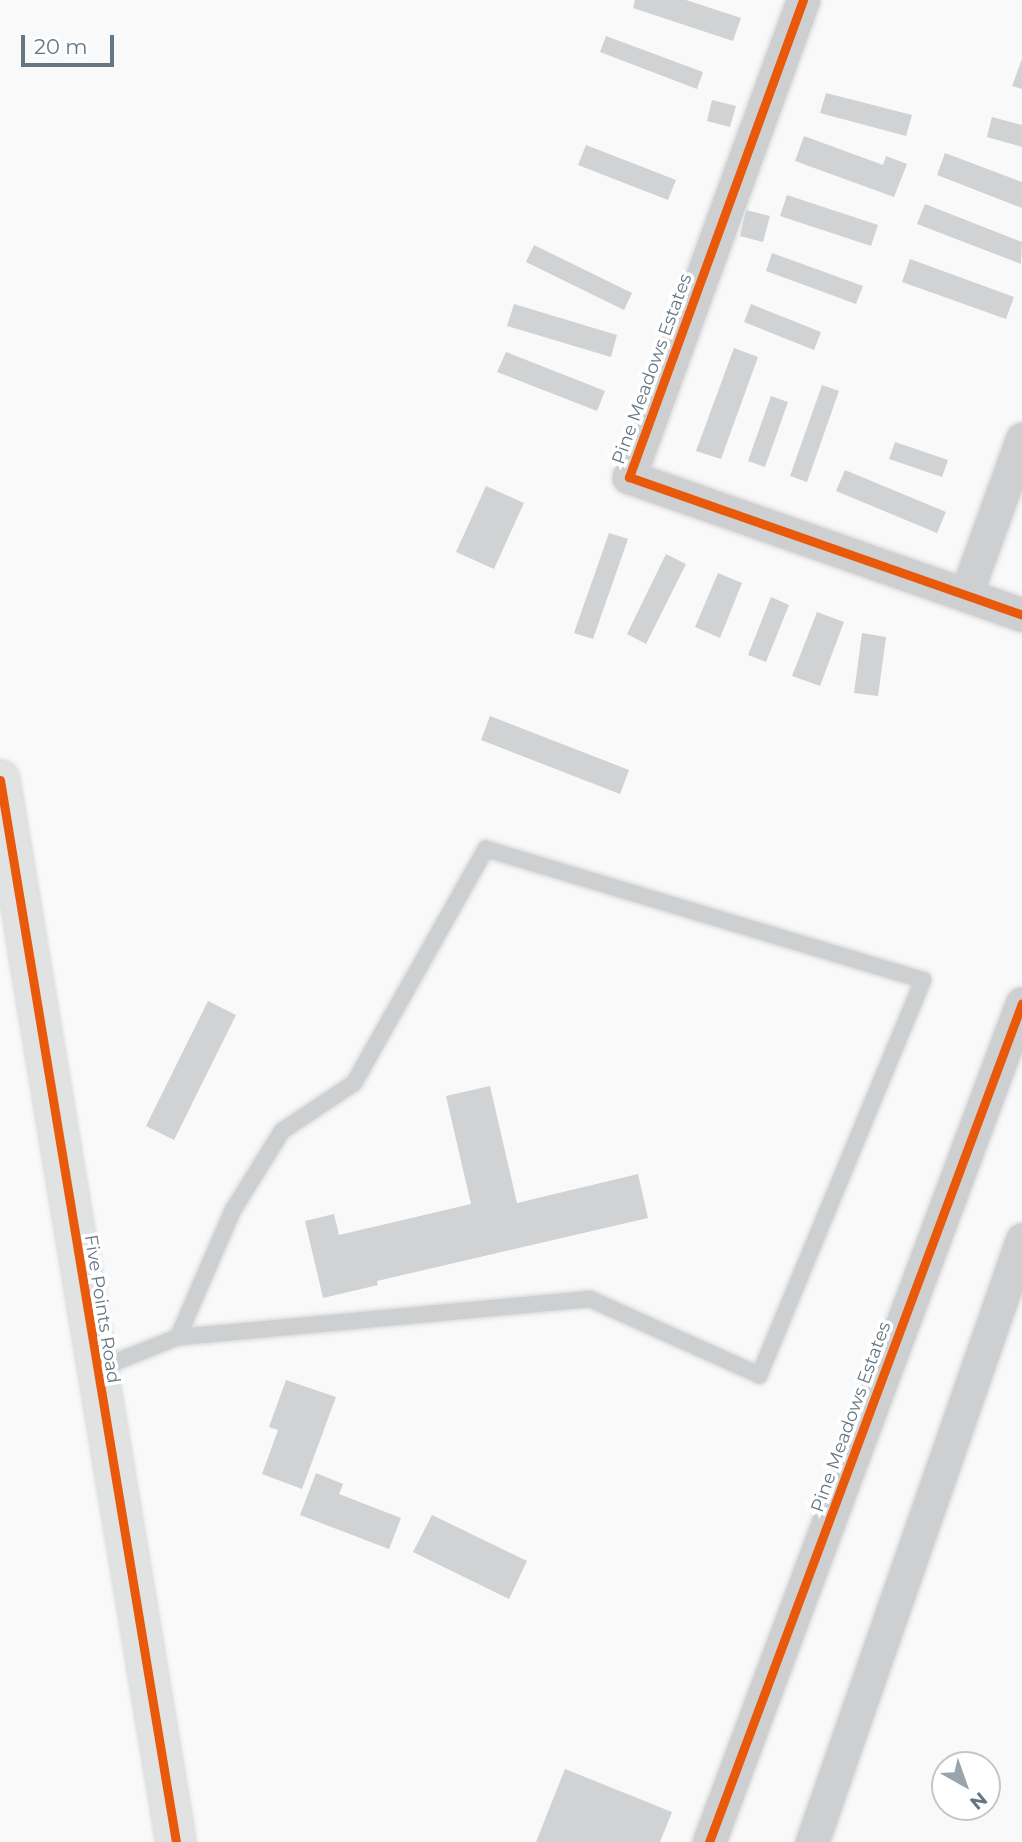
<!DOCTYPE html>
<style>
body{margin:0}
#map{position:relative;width:1022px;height:1842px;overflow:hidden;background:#f9f9f9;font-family:Montserrat,sans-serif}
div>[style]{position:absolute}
.building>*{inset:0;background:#d0d2d3}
.roads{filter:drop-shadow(0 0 2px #d5d6d7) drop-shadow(0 0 2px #d5d6d7)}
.lane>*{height:16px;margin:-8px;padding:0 8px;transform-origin:8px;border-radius:8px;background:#cecfd0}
.street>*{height:33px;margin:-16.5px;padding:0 16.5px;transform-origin:16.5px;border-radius:16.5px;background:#cecfd0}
.secondary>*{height:38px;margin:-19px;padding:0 19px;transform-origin:19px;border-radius:19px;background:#e1e2e2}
.cycleway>*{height:9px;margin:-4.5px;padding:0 4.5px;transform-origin:4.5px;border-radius:4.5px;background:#e8590c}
span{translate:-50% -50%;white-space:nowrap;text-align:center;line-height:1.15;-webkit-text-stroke:7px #fff;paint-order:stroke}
.street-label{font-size:18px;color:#657683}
.north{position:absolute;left:931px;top:1751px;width:70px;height:70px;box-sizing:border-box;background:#fff;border:2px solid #c1c8cd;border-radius:50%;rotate:140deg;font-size:19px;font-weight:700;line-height:28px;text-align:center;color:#657683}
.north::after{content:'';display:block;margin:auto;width:24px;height:32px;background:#99a4ac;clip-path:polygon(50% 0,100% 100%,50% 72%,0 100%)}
.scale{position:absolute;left:21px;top:35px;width:93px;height:32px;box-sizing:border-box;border:4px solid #657683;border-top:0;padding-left:9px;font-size:21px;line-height:24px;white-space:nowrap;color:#657683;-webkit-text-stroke:5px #fff;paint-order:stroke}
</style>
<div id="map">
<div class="building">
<div style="clip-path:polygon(635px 0,686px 0,741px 18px,733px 41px,633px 8px)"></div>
<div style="clip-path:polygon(606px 36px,703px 72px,697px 89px,600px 52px)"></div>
<div style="clip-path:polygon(1022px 59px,1022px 89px,1012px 86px)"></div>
<div style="clip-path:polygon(826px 93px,912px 115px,906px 136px,820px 113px)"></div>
<div style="clip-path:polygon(712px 100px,736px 106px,730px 127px,707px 121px)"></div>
<div style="clip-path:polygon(992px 117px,1022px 125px,1022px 147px,987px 137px)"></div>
<div style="clip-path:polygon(804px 136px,883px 165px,886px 156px,907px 164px,894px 197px,795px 161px)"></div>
<div style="clip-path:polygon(586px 145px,676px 180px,668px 200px,578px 165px)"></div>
<div style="clip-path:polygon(945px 153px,1022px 182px,1022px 208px,937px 175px)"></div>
<div style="clip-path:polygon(787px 195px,878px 225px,871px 246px,780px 216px)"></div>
<div style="clip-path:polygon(925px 204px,1022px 242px,1021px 264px,917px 224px)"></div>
<div style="clip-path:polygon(746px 210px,770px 216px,763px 242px,740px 236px)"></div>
<div style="clip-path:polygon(534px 245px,632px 293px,624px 310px,526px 262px)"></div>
<div style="clip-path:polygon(772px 253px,863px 286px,856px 304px,766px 271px)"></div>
<div style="clip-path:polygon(910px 259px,1014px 297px,1006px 319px,902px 282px)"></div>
<div style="clip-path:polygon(514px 304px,617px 335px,611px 357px,507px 326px)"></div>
<div style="clip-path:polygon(751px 304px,821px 332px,814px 350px,744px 322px)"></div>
<div style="clip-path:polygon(734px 348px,758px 357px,721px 459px,696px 451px)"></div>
<div style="clip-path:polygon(506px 352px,605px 391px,597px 411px,497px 372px)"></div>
<div style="clip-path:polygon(822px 385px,839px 391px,807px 482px,790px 476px)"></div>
<div style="clip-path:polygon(771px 396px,788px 402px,765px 467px,748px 461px)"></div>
<div style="clip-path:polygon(895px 442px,948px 460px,942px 477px,889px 459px)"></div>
<div style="clip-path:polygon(845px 470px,946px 512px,937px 533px,836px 491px)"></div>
<div style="clip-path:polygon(486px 486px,524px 503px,494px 569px,456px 552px)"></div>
<div style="clip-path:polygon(609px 533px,628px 539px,593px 639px,574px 633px)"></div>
<div style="clip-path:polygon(666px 554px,686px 564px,646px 644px,627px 634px)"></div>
<div style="clip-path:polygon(718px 573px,742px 583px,720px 638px,695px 627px)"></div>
<div style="clip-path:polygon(771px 597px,789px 605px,766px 662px,748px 655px)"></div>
<div style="clip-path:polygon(817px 612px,844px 622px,820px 686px,792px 676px)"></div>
<div style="clip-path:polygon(862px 633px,886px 637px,878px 696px,854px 693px)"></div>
<div style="clip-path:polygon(490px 716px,629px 770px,620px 794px,481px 740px)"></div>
<div style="clip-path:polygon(208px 1001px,236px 1015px,174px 1140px,146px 1126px)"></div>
<div style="clip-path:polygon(490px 1086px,517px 1203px,638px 1174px,648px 1218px,377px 1281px,378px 1285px,323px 1298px,305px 1221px,334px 1214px,339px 1235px,471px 1204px,446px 1096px)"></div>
<div style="clip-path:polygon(286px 1380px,336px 1397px,302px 1489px,262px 1474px,278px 1430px,269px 1427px)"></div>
<div style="clip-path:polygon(316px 1473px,343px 1484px,339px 1494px,401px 1518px,389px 1549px,300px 1515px)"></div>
<div style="clip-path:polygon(432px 1515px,527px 1561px,509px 1599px,413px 1552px)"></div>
<div style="clip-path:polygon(565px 1769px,672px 1812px,660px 1842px,536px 1842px)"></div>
</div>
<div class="roads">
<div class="lane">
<div style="left:98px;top:1369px;width:86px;rotate:-21.8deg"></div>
<div style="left:178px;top:1337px;width:138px;rotate:-66.6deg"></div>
<div style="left:233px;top:1210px;width:93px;rotate:-58.2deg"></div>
<div style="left:282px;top:1131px;width:87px;rotate:-33.7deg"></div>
<div style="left:354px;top:1083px;width:269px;rotate:-60.6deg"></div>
<div style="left:486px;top:849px;width:456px;rotate:16.7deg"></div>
<div style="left:923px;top:980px;width:428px;rotate:112.5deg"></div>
<div style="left:759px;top:1375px;width:185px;rotate:-155.8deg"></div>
<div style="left:590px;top:1299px;width:414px;rotate:174.7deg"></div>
</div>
<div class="street">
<div style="left:803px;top:0;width:508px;rotate:110.04deg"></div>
<div style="left:629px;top:477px;width:417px;rotate:19.3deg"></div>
<div style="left:966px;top:594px;width:165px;rotate:-70.1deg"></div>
<div style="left:709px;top:1842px;width:895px;rotate:-69.54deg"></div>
<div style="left:812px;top:1842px;width:638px;rotate:-70.77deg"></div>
</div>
<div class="secondary">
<div style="left:0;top:780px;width:1076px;rotate:80.59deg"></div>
</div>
</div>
<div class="cycleway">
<div style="left:803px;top:0;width:508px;rotate:110.04deg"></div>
<div style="left:629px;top:477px;width:417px;rotate:19.3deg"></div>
<div style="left:0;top:780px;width:1076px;rotate:80.59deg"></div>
<div style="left:709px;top:1842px;width:895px;rotate:-69.54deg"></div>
</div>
<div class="street-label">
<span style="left:652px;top:369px;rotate:-70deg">Pine Meadows Estates</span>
<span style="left:102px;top:1309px;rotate:81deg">Five Points Road</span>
<span style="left:851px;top:1417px;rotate:-70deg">Pine Meadows Estates</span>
</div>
<div class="north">N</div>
<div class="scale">20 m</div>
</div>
